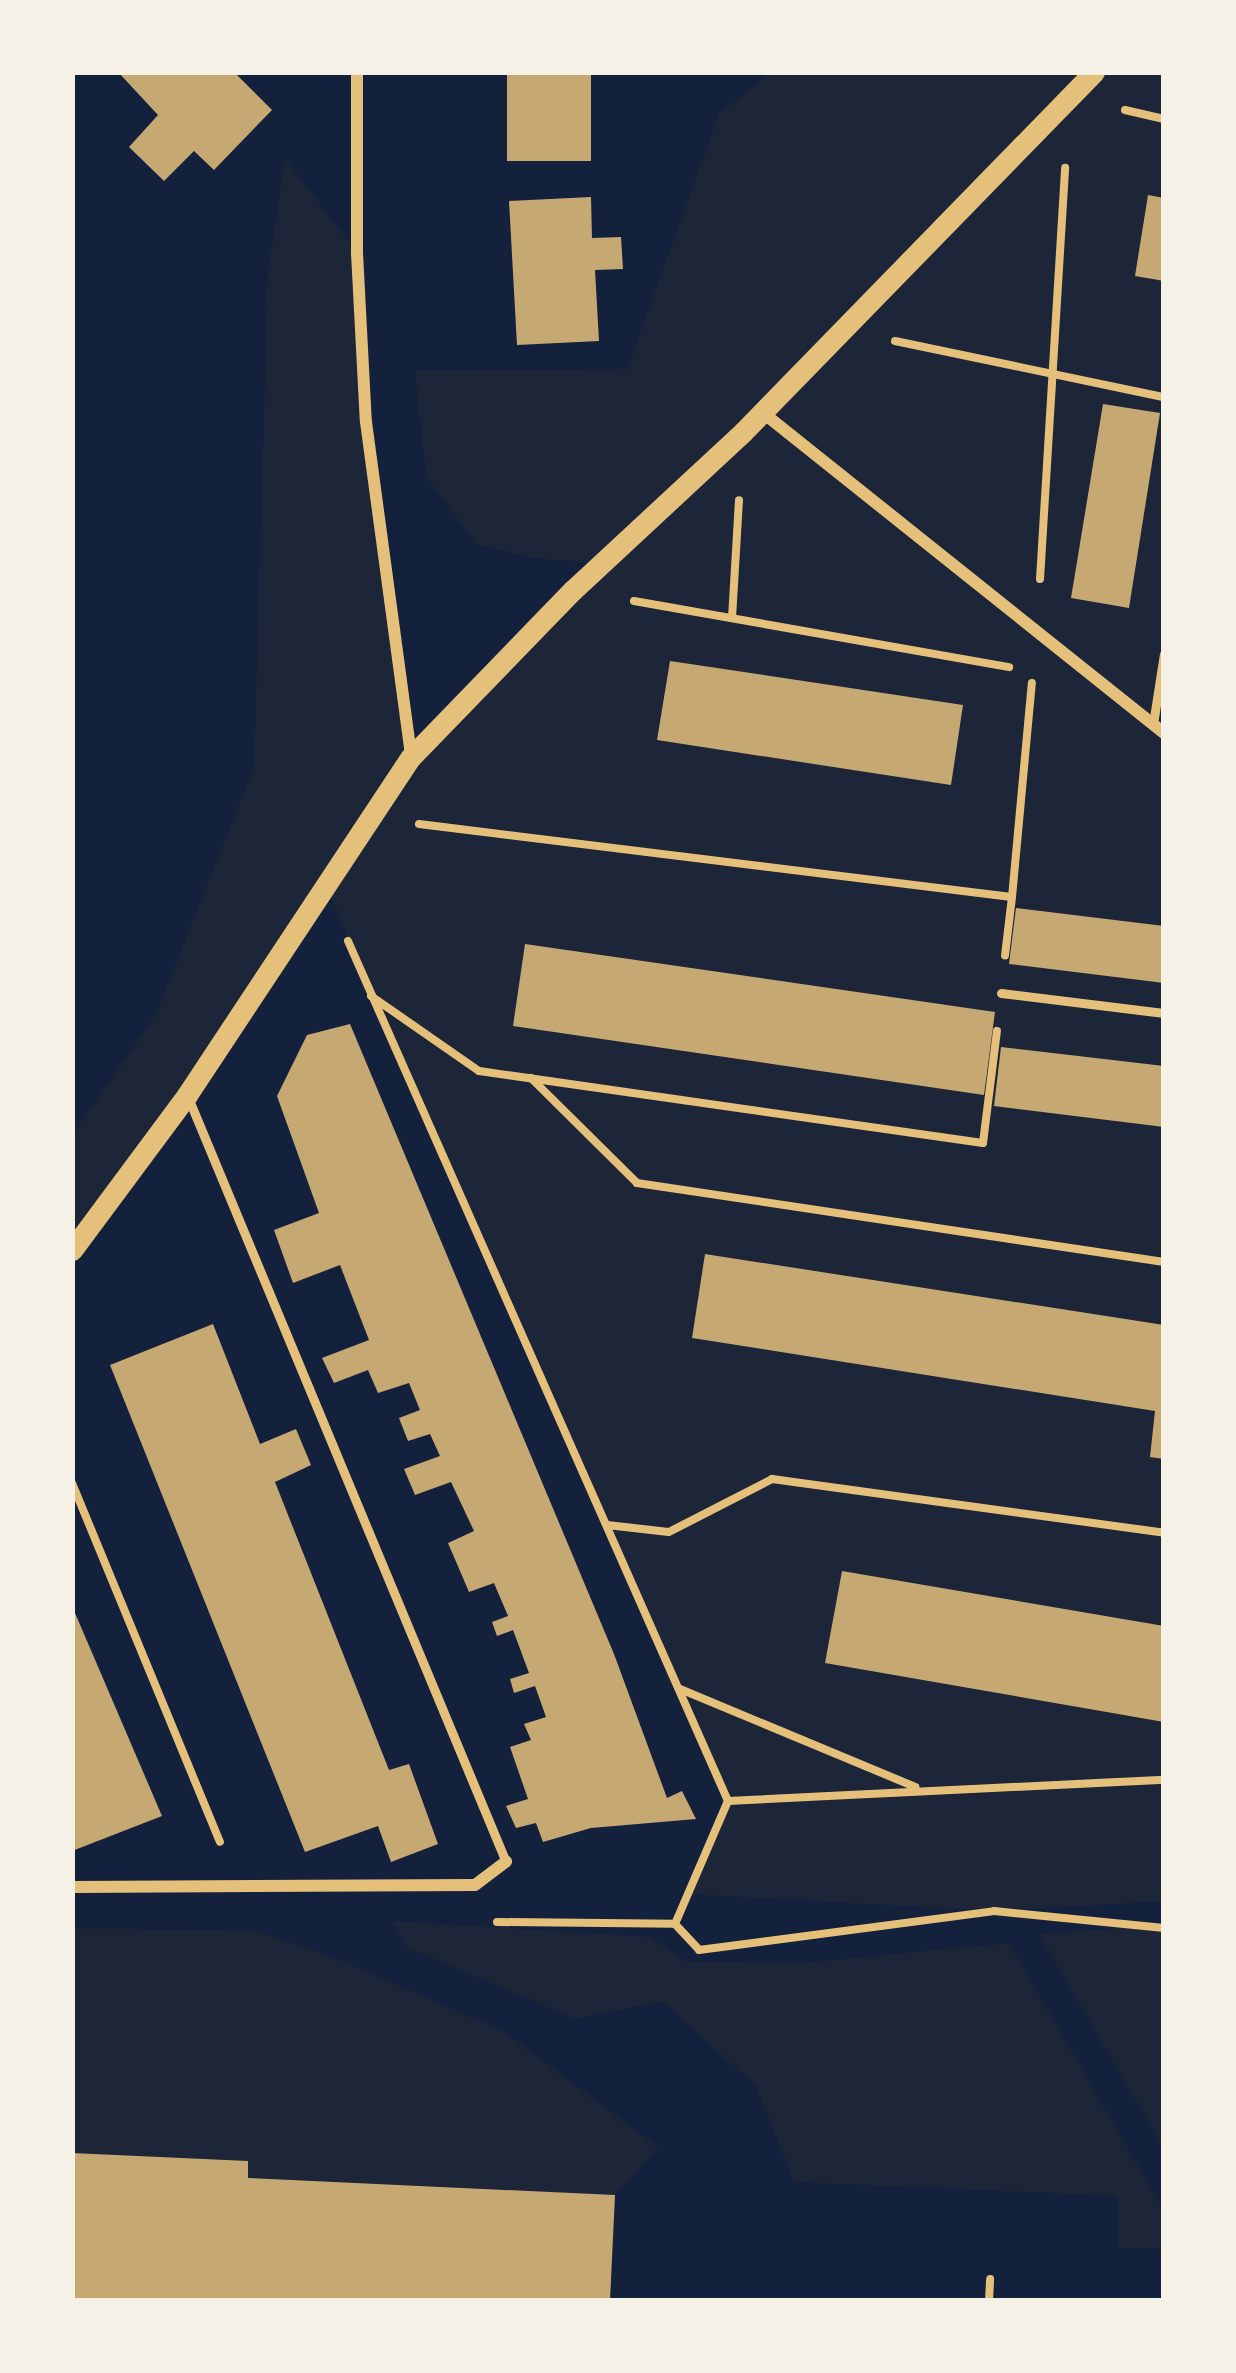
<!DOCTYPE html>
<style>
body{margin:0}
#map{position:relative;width:1236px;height:2373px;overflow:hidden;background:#14213d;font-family:"Alegreya Sans",sans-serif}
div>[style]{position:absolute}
.green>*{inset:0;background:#1d2539}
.building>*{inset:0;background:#c6a872}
.path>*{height:8px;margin:-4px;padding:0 4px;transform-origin:4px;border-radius:4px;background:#e5c07b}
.service>*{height:9px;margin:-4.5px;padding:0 4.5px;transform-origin:4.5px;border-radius:4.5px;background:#e5c07b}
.minor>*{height:12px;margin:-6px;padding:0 6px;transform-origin:6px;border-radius:6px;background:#e5c07b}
.tertiary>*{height:21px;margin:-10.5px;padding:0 10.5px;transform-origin:10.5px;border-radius:10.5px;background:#e5c07b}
span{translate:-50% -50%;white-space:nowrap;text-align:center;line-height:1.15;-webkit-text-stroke:12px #f6f1e7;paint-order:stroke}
.frame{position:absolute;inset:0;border:75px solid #f6f1e7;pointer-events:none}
</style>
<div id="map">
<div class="green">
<div style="clip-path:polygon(771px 72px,1164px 72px,1164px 1901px,994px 1911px,688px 1894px,728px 1801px,325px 884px,72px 1250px,72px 1136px,155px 1016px,254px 767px,268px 272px,285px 158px,357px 253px,366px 422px,411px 755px,594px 563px,533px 558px,476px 544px,426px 476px,415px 370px,627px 369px,719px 114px)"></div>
<div style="clip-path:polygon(391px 1921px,650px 1937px,688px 1962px,801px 1963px,1009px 1943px,1164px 2211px,1164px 2248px,1119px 2248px,1118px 2196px,794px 2182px,756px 2086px,662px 2001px,576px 2019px,408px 1948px)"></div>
<div style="clip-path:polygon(1164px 1925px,1164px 2149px,1039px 1934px)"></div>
<div style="clip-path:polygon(72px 1928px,257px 1931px,336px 1958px,503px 2031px,659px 2148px,615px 2195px,248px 2178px,248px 2161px,72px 2153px)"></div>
</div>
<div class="building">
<div style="clip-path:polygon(118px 72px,234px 72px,272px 110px,214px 170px,194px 151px,164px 181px,129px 147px,158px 115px)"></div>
<div style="clip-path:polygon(507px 72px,591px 72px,591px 161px,507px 161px)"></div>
<div style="clip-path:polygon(1148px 195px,1164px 198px,1164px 281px,1135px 276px)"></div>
<div style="clip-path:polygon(591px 197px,592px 238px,621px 237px,623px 269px,595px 270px,599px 341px,517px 345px,509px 201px)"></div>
<div style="clip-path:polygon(1103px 404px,1160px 413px,1129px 608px,1071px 598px)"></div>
<div style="clip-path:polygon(670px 661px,963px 705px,951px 785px,657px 740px)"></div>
<div style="clip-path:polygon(1016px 908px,1164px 926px,1164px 983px,1009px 964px)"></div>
<div style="clip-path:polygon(525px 944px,995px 1012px,984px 1095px,513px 1026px)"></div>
<div style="clip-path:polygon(350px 1024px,614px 1654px,667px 1798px,682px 1791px,696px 1819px,591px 1828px,543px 1842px,536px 1823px,516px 1828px,506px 1806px,528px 1799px,510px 1747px,531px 1740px,524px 1724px,546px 1717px,535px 1686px,514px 1693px,510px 1679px,529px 1673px,513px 1630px,497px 1636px,492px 1622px,508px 1616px,494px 1583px,469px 1592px,448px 1543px,474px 1531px,451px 1482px,415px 1495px,404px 1469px,440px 1456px,430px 1434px,408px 1441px,399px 1418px,420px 1410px,409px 1383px,378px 1393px,368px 1370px,334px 1383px,322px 1358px,369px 1340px,340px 1265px,293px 1283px,274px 1230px,319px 1213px,277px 1096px,307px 1035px)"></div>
<div style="clip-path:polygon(1001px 1047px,1164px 1066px,1164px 1127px,994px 1106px)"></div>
<div style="clip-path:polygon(705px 1254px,1164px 1325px,1164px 1459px,1150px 1457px,1155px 1411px,692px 1338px)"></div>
<div style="clip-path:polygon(213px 1324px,260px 1444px,296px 1429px,311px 1465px,275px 1482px,389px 1770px,409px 1764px,438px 1844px,391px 1862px,378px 1826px,305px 1852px,110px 1365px)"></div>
<div style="clip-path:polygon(842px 1571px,1164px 1626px,1164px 1722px,825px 1663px)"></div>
<div style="clip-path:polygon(72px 1606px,162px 1816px,72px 1851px)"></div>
<div style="clip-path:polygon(72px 2153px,248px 2161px,248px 2178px,615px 2195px,610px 2301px,72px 2301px)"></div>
</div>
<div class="path">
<div style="left:1125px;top:110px;width:40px;rotate:13deg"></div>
<div style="left:895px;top:341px;width:275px;rotate:11.8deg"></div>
<div style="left:1040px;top:579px;width:412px;rotate:-86.5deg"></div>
<div style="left:634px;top:601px;width:381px;rotate:10deg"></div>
<div style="left:732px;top:618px;width:118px;rotate:-86.6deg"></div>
<div style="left:419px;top:824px;width:597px;rotate:7.02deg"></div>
<div style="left:1012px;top:897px;width:59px;rotate:96.8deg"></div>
<div style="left:1012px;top:897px;width:215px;rotate:-84.7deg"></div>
<div style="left:348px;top:941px;width:940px;rotate:66.16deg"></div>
<div style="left:371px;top:996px;width:131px;rotate:34.8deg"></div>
<div style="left:479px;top:1071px;width:509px;rotate:8.13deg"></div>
<div style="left:983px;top:1143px;width:113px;rotate:-82.9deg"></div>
<div style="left:531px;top:1078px;width:149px;rotate:44.7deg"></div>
<div style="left:637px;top:1183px;width:533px;rotate:8.53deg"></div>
<div style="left:72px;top:1483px;width:388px;rotate:67.6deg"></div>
<div style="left:607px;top:1525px;width:62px;rotate:6.4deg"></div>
<div style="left:669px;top:1532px;width:116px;rotate:-27.2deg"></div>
<div style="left:772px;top:1479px;width:396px;rotate:7.8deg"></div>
<div style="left:680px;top:1689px;width:255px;rotate:22.6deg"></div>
<div style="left:497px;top:1922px;width:178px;rotate:0.6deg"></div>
<div style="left:675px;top:1924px;width:134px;rotate:-66.7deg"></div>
<div style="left:728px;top:1801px;width:437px;rotate:-2.8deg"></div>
<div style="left:675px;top:1924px;width:35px;rotate:47deg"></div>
<div style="left:699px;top:1950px;width:298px;rotate:-7.5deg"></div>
<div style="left:994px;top:1911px;width:171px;rotate:5.7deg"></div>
<div style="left:989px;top:2301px;width:22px;rotate:-87deg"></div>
</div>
<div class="service">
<div style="left:1153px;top:724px;width:71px;rotate:-81.1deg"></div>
<div style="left:1001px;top:993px;width:164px;rotate:7deg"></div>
<div style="left:187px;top:1095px;width:831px;rotate:67.42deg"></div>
</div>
<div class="minor">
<div style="left:357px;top:72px;width:181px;rotate:90deg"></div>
<div style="left:357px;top:253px;width:169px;rotate:87deg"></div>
<div style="left:366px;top:422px;width:337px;rotate:82.3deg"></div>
<div style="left:762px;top:412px;width:514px;rotate:38.61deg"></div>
<div style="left:72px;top:1887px;width:403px;rotate:-0.3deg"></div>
<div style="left:475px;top:1885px;width:39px;rotate:-37deg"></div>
</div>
<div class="tertiary">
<div style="left:72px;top:1250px;width:193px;rotate:-53.4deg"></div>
<div style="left:187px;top:1095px;width:405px;rotate:-56.5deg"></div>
<div style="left:411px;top:757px;width:233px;rotate:-45.9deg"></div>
<div style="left:573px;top:590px;width:232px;rotate:-42.9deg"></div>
<div style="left:743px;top:432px;width:503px;rotate:-45.73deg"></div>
</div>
<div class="frame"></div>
</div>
